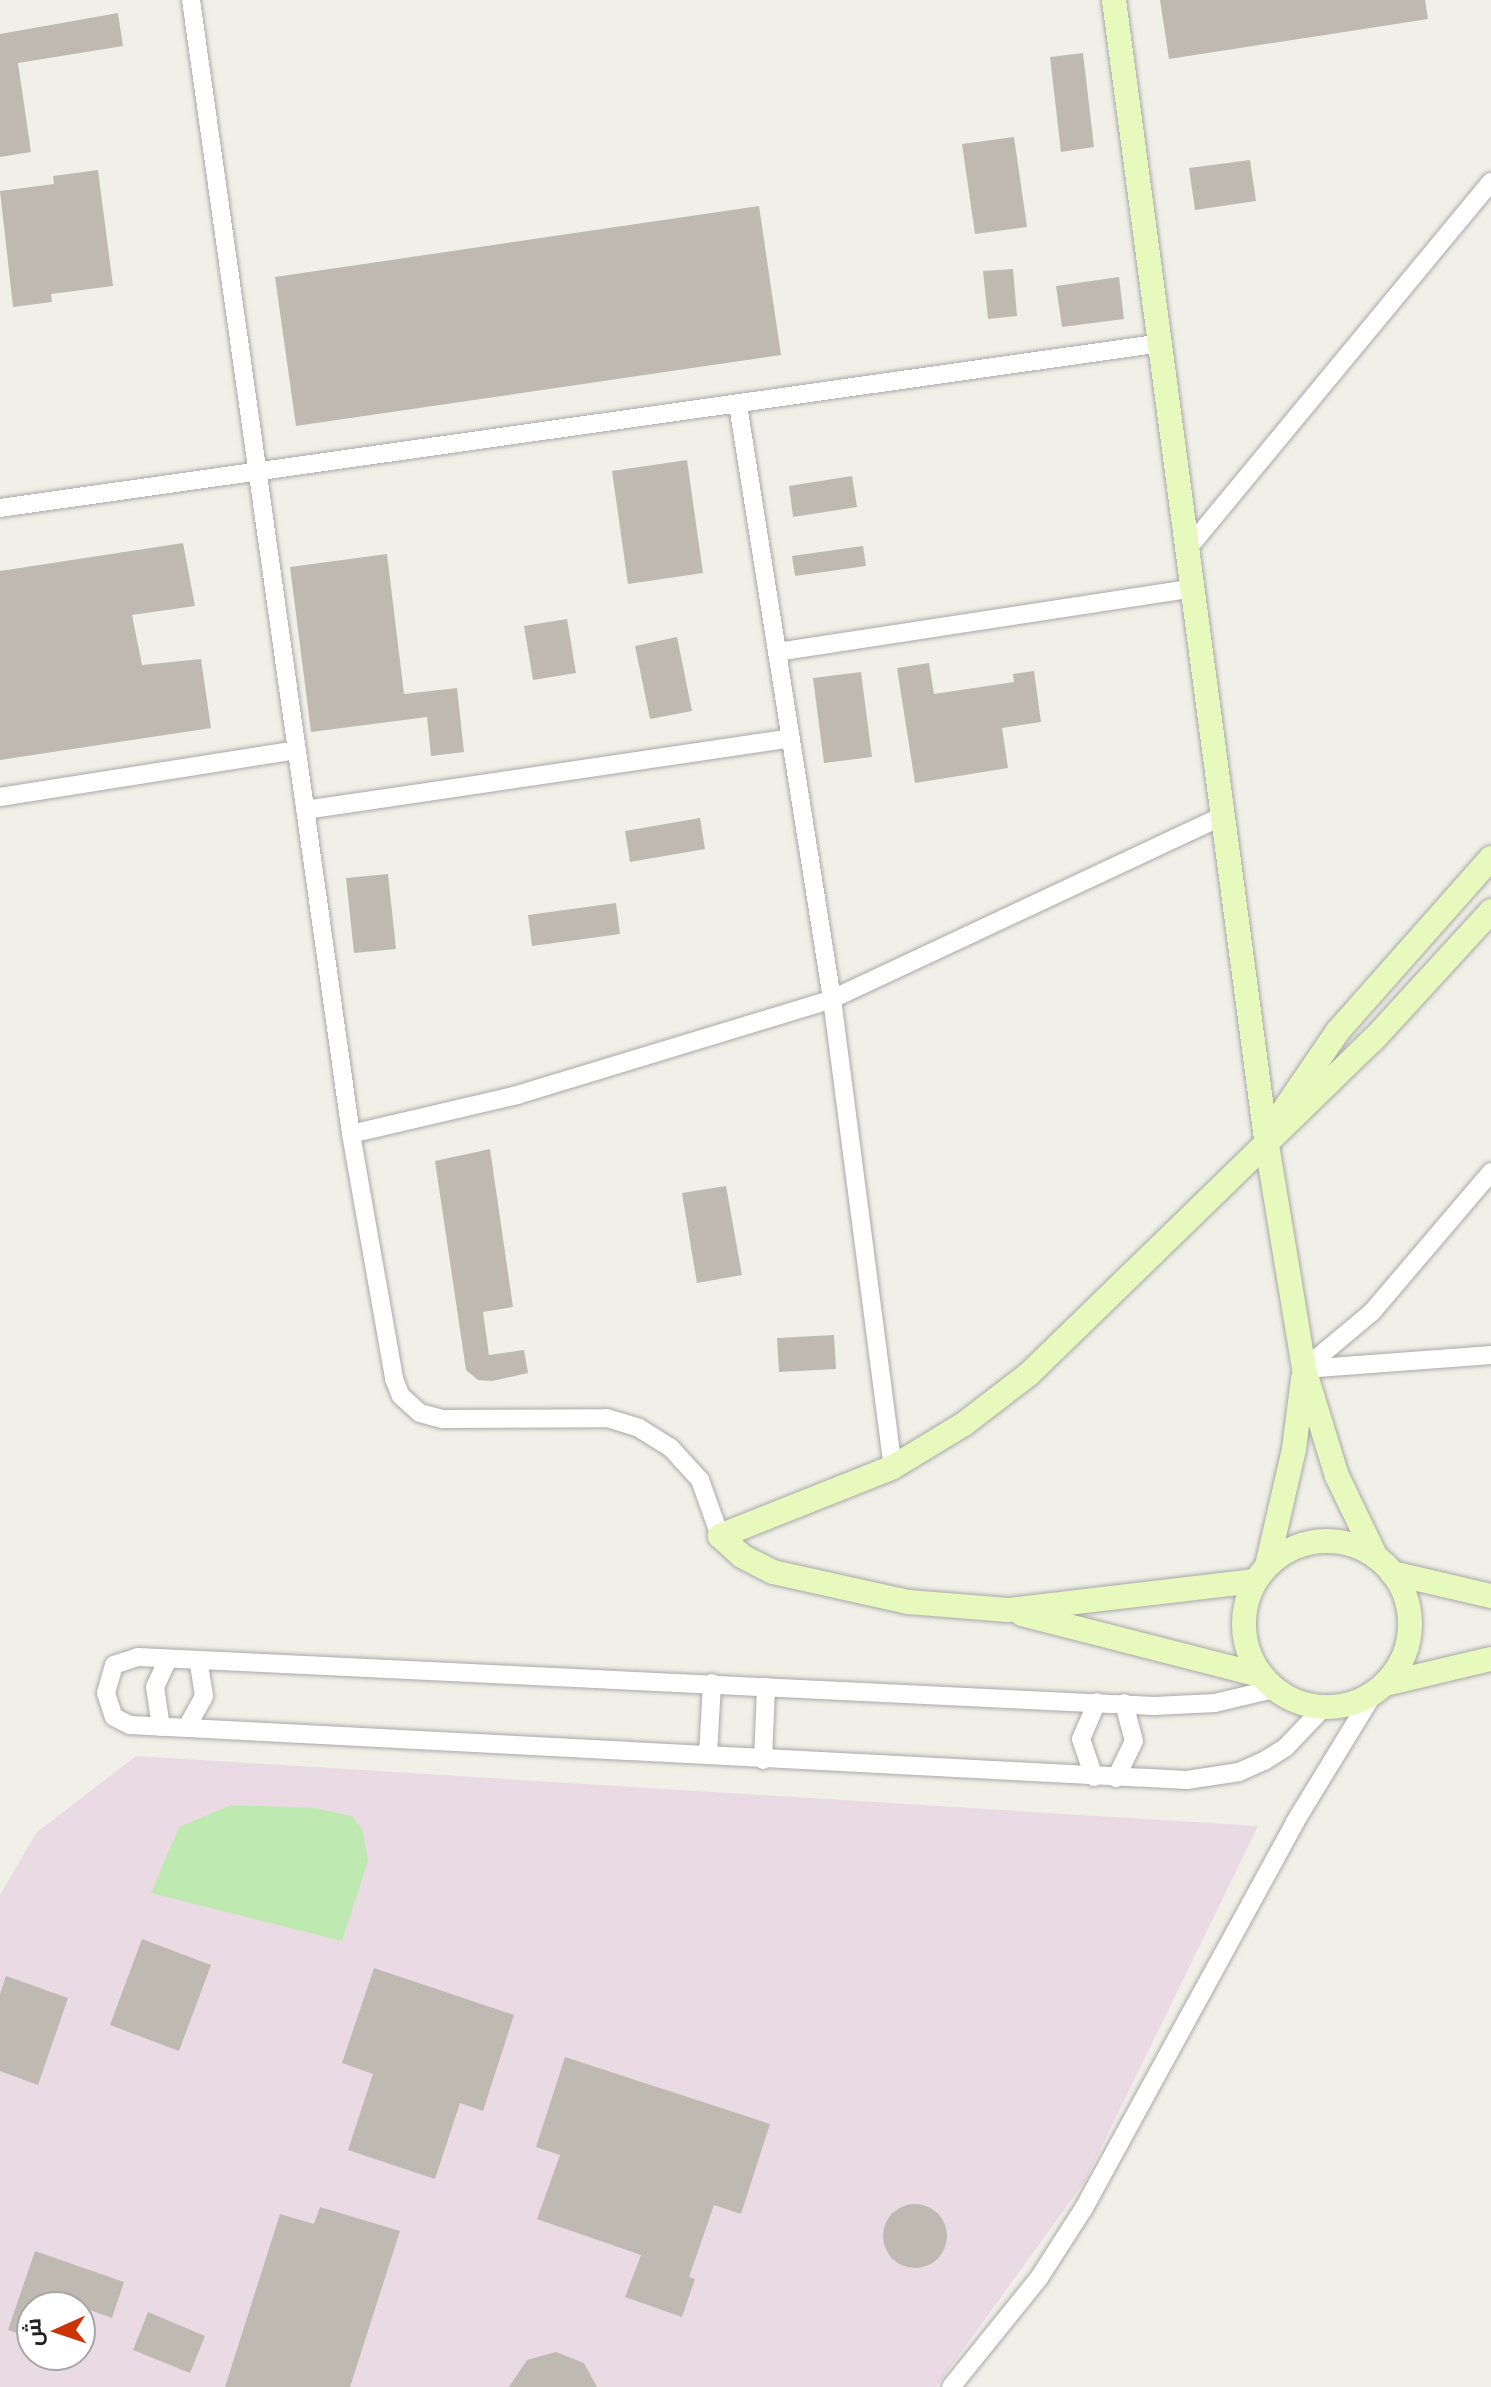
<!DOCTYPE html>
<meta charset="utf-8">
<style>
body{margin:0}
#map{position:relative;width:1491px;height:2387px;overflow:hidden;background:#f1f0e8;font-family:Montserrat,Cairo,sans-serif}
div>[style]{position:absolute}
.industrial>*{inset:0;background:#eadae3}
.grass>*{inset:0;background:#bee9b0}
.building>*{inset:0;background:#bebab1}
.round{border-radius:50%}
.roads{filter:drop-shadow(0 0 2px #a8a8a8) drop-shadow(0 0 2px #a8a8a8)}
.street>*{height:18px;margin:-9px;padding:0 9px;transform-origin:9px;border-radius:9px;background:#fff}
.secondary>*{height:24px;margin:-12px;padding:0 12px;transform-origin:12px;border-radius:12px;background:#e8f9be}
.secondary>.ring{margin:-12px;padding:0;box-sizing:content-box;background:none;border:24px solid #e8f9be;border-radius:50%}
span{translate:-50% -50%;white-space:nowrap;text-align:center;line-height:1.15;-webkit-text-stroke:6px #fff;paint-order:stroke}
.north{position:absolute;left:16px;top:2291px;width:80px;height:80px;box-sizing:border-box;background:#fff;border:2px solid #a6a6a6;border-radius:50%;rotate:267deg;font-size:22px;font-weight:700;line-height:32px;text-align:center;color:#212121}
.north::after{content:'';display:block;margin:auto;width:28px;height:36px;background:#cd3405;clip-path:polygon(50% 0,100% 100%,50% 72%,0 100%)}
</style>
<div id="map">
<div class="industrial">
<div style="clip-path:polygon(evenodd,136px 1756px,1258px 1826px,1085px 2181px,936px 2387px,0 2387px,0 1895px,36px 1833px,136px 1756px,32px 2307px,80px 2307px,80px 2355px,32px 2355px,32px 2307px)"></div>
</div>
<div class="grass">
<div style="clip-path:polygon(231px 1805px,314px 1808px,352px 1816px,362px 1829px,368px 1861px,342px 1941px,151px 1893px,179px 1827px)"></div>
</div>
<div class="building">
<div style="clip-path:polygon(1160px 0,1425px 0,1428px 19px,1169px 59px)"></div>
<div style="clip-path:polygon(118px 13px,123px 46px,18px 63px,31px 152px,0 157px,0 34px)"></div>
<div style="clip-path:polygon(1083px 53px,1094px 147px,1061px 152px,1050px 57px)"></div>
<div style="clip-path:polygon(1014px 137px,1027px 227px,975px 234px,962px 144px)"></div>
<div style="clip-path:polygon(1250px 160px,1256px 201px,1195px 210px,1189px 168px)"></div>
<div style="clip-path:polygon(98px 170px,113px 286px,51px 294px,52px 302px,13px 307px,0 191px,54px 184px,53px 176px)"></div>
<div style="clip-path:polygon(759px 206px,781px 355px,296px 426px,275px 277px)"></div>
<div style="clip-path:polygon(1013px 269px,1017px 316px,988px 319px,983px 271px)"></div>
<div style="clip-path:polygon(1119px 277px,1124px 319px,1062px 327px,1056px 286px)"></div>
<div style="clip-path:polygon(687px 460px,703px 573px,628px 584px,612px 471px)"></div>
<div style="clip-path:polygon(852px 476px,857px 507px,793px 517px,789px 486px)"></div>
<div style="clip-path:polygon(183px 543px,195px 606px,132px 615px,142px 665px,201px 659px,211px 728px,0 760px,0 571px)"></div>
<div style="clip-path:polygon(863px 546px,866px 566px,795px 576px,792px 556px)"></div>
<div style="clip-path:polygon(387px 554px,404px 694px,457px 688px,464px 752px,431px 756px,427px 717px,311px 732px,290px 567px)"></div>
<div style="clip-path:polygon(567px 619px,576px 673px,533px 680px,524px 626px)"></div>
<div style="clip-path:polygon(677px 637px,692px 711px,650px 719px,635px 646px)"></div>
<div style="clip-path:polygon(929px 663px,934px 694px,1014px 682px,1013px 674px,1034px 671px,1041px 722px,1002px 728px,1008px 768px,915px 783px,897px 668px)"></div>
<div style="clip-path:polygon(861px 672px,872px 757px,824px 763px,813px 678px)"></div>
<div style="clip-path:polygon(700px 818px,705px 849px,630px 862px,625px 831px)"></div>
<div style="clip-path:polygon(388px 874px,396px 949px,354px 953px,346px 878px)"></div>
<div style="clip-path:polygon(616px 903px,620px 934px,532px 946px,528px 915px)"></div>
<div style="clip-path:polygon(490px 1149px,513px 1307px,483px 1312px,489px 1355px,524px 1350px,528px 1373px,492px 1381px,478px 1380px,466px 1370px,435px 1161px)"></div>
<div style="clip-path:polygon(726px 1186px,742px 1275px,697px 1283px,682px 1193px)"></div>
<div style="clip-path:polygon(834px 1335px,836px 1369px,779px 1372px,777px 1338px)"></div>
<div style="clip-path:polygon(142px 1939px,211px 1965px,179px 2051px,110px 2025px)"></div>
<div style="clip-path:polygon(374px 1968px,514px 2015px,483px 2111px,460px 2103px,435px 2179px,348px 2150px,373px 2074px,342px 2063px)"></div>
<div style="clip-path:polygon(6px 1976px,68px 1998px,38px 2085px,0 2071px,0 1994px)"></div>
<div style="clip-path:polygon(565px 2057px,770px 2124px,741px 2214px,714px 2205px,689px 2277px,695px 2279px,682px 2317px,625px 2297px,641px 2255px,537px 2219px,560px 2155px,536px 2147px)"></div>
<div class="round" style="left:883px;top:2204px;width:64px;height:64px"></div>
<div style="clip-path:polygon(320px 2207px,400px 2231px,350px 2387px,225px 2387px,280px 2214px,314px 2224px)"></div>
<div style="clip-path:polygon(35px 2251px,124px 2282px,112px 2318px,81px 2307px,32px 2307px,32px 2338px,8px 2330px)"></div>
<div style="clip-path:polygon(148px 2312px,205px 2336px,190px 2373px,133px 2350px)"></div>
<div style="clip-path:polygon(556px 2352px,584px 2363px,597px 2387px,509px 2387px,527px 2360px)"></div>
</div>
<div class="roads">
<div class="street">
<div style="left:191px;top:0;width:1145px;rotate:81.97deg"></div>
<div style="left:351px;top:1134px;width:249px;rotate:80deg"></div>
<div style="left:394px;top:1379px;width:18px;rotate:68deg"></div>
<div style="left:401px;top:1396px;width:25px;rotate:42deg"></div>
<div style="left:420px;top:1413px;width:24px;rotate:15deg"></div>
<div style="left:443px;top:1419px;width:164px;rotate:-0.3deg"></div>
<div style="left:607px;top:1418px;width:34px;rotate:17deg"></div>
<div style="left:639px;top:1428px;width:36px;rotate:32deg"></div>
<div style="left:670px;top:1447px;width:45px;rotate:47.7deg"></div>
<div style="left:700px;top:1480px;width:59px;rotate:70.3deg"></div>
<div style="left:738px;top:405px;width:601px;rotate:81.01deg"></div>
<div style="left:832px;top:999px;width:472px;rotate:82.6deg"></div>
<div style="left:0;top:508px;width:1174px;rotate:-8.08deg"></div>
<div style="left:1189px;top:547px;width:474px;rotate:-50.4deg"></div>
<div style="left:777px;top:652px;width:423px;rotate:-8.7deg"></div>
<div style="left:0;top:797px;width:300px;rotate:-9deg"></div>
<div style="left:305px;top:810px;width:491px;rotate:-8.4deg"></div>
<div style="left:351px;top:1134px;width:171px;rotate:-13.2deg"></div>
<div style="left:517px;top:1095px;width:329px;rotate:-16.9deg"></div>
<div style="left:832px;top:999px;width:433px;rotate:-25.1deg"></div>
<div style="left:1304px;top:1369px;width:89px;rotate:-40deg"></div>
<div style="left:1372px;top:1312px;width:184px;rotate:-49.6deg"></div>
<div style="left:1304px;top:1369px;width:188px;rotate:-4.3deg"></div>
<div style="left:1274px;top:1689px;width:61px;rotate:166.7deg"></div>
<div style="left:1215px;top:1703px;width:61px;rotate:177.2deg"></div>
<div style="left:1154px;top:1706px;width:1017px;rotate:-177.24deg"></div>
<div style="left:138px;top:1657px;width:25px;rotate:162deg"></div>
<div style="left:114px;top:1665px;width:29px;rotate:106deg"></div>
<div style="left:106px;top:1693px;width:25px;rotate:72deg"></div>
<div style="left:114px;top:1717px;width:18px;rotate:27deg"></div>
<div style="left:130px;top:1725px;width:1058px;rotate:2.98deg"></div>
<div style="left:1187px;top:1780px;width:53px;rotate:-8.7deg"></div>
<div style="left:1239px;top:1772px;width:27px;rotate:-24deg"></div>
<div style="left:1264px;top:1761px;width:26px;rotate:-32deg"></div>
<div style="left:1286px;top:1747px;width:54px;rotate:-46.5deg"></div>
<div style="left:161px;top:1727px;width:40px;rotate:-98.5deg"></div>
<div style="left:155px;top:1687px;width:31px;rotate:-65deg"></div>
<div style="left:187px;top:1727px;width:35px;rotate:-61deg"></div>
<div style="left:204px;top:1696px;width:36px;rotate:-99deg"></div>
<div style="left:708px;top:1755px;width:72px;rotate:-86.8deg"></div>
<div style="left:763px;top:1760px;width:73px;rotate:-87.6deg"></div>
<div style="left:1094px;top:1777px;width:40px;rotate:-108.9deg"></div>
<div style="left:1081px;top:1739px;width:40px;rotate:-66.6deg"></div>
<div style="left:1116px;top:1778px;width:41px;rotate:-64.1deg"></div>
<div style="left:1134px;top:1741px;width:39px;rotate:-105deg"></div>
<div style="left:951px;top:2387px;width:140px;rotate:-51.1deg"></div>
<div style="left:1039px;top:2278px;width:83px;rotate:-57.3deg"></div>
<div style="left:1084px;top:2208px;width:440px;rotate:-61.3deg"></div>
<div style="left:1295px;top:1822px;width:150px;rotate:-58.6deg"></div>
</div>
<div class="secondary">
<div style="left:1114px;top:0;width:1149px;rotate:82.4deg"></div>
<div style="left:1266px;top:1139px;width:233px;rotate:80.6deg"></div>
<div style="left:1304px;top:1369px;width:112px;rotate:72.9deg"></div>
<div style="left:1337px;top:1476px;width:90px;rotate:64.3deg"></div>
<div style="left:1277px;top:1120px;width:108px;rotate:-55.6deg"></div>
<div style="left:1338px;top:1031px;width:231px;rotate:-48.5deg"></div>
<div class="ring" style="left:1244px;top:1541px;width:142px;height:142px"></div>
<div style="left:1267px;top:1566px;width:120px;rotate:-77deg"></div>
<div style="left:1294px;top:1449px;width:71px;rotate:-82.7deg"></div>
<div style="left:1392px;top:1573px;width:102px;rotate:13.1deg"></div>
<div style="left:1255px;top:1581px;width:249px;rotate:173.3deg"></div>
<div style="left:1008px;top:1610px;width:100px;rotate:-175.4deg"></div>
<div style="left:908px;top:1602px;width:138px;rotate:-167.5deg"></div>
<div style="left:773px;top:1572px;width:35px;rotate:-153deg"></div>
<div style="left:742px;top:1556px;width:30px;rotate:-138deg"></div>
<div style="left:720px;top:1536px;width:186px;rotate:-21.7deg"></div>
<div style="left:893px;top:1467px;width:83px;rotate:-31.2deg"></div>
<div style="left:964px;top:1424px;width:82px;rotate:-37.6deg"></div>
<div style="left:1029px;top:1374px;width:479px;rotate:-44.2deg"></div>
<div style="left:1373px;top:1040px;width:175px;rotate:-47.5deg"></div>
<div style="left:1022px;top:1614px;width:246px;rotate:14.4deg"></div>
<div style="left:1385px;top:1684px;width:109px;rotate:-13.3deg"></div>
</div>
</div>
<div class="north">ش</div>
</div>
